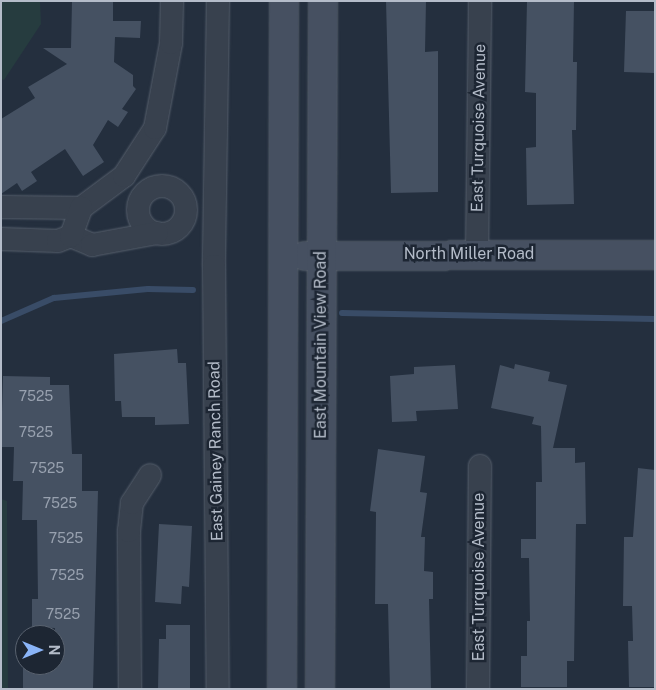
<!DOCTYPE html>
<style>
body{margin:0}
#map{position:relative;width:656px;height:690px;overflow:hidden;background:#242f3e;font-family:"Public Sans",sans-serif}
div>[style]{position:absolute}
.green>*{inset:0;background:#263c3f}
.stream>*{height:6px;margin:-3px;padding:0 3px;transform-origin:3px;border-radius:3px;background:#394c67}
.building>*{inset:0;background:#455162}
.roads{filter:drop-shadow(0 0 1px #565f6c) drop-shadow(0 0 1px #565f6c)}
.street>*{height:22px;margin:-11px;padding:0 11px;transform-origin:11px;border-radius:11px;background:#38414e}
.street>.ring{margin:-11px;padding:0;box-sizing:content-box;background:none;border:22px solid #38414e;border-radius:50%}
.secondary>*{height:28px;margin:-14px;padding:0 14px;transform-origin:14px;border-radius:14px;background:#465061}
span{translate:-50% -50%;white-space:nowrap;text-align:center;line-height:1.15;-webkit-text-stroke:5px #1d2633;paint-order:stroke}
.number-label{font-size:14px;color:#98a1af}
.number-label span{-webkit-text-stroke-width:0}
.street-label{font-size:16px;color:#b4bcc9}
.frame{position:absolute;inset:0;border:2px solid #b4bcc9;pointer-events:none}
.north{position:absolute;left:15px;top:625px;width:50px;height:50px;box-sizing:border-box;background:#1d2633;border:1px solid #59626f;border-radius:50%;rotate:90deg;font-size:14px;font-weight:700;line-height:20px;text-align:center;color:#b4bcc9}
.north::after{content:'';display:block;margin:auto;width:18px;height:22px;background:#8ab4f8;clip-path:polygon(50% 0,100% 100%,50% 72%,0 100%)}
</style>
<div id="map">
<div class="green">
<div style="clip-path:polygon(1px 1px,40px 1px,41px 24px,4px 80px,1px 79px)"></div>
<div style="clip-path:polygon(1px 499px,7px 501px,8px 689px,1px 689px)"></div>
</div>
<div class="stream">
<div style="left:342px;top:313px;width:313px;rotate:1.1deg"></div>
<div style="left:1px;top:321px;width:58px;rotate:-23.5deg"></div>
<div style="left:54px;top:298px;width:94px;rotate:-5.5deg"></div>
<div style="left:148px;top:289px;width:45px;rotate:1.3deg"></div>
</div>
<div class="building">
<div style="clip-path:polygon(72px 1px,113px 1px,113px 21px,141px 21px,140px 38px,115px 37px,114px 62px,133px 75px,133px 86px,136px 89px,122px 109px,128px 112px,118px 127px,108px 120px,93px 145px,104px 162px,83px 176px,65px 149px,31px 172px,37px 181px,22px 191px,17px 183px,1px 194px,1px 119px,35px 98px,28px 87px,67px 64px,43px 48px,71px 48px)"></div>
<div style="clip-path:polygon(386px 1px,426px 1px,425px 52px,438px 51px,438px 192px,391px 193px)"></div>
<div style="clip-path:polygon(527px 1px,574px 1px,573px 62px,577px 62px,576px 130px,572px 130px,574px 204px,527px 205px,526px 148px,536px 147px,536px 93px,525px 92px)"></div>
<div style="clip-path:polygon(626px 11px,655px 11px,655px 73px,624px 72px)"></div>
<div style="clip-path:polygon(177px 349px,178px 363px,186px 363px,189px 424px,155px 425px,155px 417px,122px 417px,121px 401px,115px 401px,114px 354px)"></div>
<div style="clip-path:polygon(515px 364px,550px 372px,548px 381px,567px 385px,553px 448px,575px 448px,575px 463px,585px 462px,586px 524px,576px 524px,574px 661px,567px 661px,567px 687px,521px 687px,521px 656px,527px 656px,527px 621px,530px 621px,529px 558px,521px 558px,521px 539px,536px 539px,536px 482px,542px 482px,541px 426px,532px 424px,534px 417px,491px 408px,500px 365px,514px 369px)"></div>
<div style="clip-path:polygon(455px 365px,458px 409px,416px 411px,417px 421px,392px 422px,390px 376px,414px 374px,414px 367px)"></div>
<div style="clip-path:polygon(3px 376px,50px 377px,50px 385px,69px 385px,72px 454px,82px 454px,82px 491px,98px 491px,93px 689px,23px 689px,23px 665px,55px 665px,55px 628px,32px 627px,32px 599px,38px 599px,37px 520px,22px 520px,23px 481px,13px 481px,14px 447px,1px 447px)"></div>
<div style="clip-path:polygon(378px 449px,425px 456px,420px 492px,427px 493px,421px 537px,425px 537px,424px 571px,433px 572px,433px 599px,429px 599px,431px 689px,390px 689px,388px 604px,375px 604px,376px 512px,370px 511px)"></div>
<div style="clip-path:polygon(638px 468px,655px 470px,655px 687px,629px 687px,628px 641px,633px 641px,632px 606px,623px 606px,624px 537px,633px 537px)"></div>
<div style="clip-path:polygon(159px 524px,192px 526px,189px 587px,182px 586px,181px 604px,155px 602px)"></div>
<div style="clip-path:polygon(166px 625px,190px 625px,190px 689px,158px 689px,159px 639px,166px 639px)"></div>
</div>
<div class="roads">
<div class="street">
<div style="left:218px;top:1px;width:265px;rotate:90.9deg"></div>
<div style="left:214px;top:266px;width:423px;rotate:89.5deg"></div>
<div class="ring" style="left:138px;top:186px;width:26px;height:26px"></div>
<div style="left:1px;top:207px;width:80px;rotate:0.7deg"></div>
<div style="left:81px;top:208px;width:54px;rotate:-36.7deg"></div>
<div style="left:124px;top:176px;width:57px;rotate:-57.1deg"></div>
<div style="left:155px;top:128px;width:86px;rotate:-79.3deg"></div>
<div style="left:171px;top:43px;width:42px;rotate:-88.6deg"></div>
<div style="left:71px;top:236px;width:23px;rotate:23deg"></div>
<div style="left:92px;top:245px;width:66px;rotate:-10.5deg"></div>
<div style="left:1px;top:239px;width:57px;rotate:2deg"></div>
<div style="left:58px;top:241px;width:14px;rotate:-21deg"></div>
<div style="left:71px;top:236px;width:30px;rotate:-70deg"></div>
<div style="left:477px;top:254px;width:253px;rotate:-89.3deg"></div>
<div style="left:130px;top:689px;width:158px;rotate:-90.4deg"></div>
<div style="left:129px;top:531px;width:28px;rotate:-84deg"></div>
<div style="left:132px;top:503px;width:33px;rotate:-57deg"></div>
<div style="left:478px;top:689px;width:223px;rotate:-89.5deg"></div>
</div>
<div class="secondary">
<div style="left:305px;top:256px;width:350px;rotate:-0.2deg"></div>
<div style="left:282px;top:689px;width:688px;rotate:-89.83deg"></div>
<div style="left:320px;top:689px;width:688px;rotate:-89.75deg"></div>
</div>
</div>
<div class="number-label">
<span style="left:36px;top:396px">7525</span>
<span style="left:36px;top:432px">7525</span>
<span style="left:47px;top:468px">7525</span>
<span style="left:60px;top:503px">7525</span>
<span style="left:66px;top:538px">7525</span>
<span style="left:67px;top:575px">7525</span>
<span style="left:63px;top:614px">7525</span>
</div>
<div class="street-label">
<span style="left:479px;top:128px;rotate:-89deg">East Turquoise Avenue</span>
<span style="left:469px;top:254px">North Miller Road</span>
<span style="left:321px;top:345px;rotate:-90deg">East Mountain View Road</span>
<span style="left:216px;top:451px;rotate:-91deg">East Gainey Ranch Road</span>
<span style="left:479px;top:577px;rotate:-90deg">East Turquoise Avenue</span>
</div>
<div class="frame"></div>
<div class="north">N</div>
</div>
